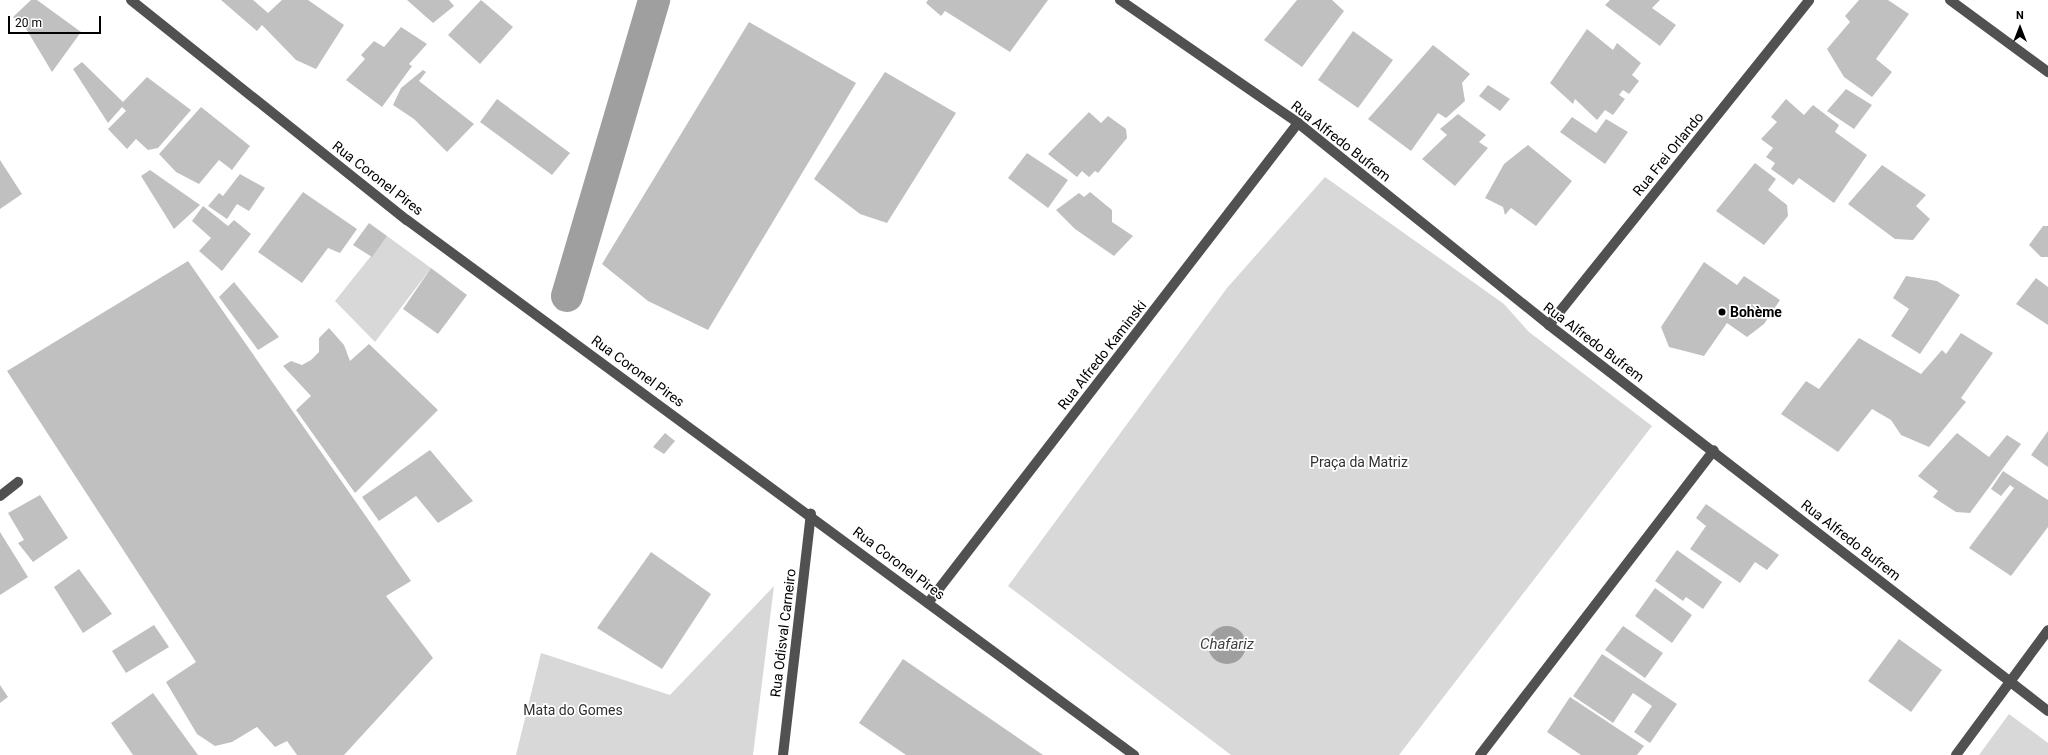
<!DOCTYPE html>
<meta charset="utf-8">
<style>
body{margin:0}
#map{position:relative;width:2048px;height:755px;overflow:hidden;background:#fff;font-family:Roboto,sans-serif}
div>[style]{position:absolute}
.green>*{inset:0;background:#d8d8d8}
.water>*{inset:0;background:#9f9f9f}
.round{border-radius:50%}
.canal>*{height:32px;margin:-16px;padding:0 16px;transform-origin:16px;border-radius:16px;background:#9f9f9f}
.building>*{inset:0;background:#c0c0c0}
.minor>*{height:10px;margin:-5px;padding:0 5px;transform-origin:5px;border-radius:5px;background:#515151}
.dots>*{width:11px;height:11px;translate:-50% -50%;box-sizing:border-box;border:2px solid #fff;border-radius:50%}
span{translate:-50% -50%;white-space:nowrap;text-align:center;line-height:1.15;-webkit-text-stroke:3.5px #fff;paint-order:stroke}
.street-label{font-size:14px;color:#000}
.poi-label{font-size:14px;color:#000;font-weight:700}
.left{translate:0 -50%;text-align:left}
.park-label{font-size:14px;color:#2f2f2f}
.water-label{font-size:15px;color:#404040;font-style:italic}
.north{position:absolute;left:2000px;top:8px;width:40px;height:40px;-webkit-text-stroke:3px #fff;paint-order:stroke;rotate:0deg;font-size:11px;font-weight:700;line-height:16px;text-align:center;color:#000}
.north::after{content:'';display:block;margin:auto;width:14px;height:18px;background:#000;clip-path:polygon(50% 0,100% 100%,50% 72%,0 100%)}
.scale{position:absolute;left:8px;top:16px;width:93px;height:18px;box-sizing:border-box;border:2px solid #000;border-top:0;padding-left:5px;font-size:12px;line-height:14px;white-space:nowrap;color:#000;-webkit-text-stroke:3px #fff;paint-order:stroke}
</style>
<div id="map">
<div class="green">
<div style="clip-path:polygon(1325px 177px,1504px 304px,1529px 332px,1652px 426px,1399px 755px,1231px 755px,1008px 586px,1227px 288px)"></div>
<div style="clip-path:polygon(387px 236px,431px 268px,375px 342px,335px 301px)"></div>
<div style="clip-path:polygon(774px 586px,753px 755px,516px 755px,541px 653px,670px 695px)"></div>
<div style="clip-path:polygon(2009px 714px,2048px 743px,2048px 755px,1979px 755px)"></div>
</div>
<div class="water">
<div class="round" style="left:1208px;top:626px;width:38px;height:38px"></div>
</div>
<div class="canal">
<div style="left:567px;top:296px;width:309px;rotate:-73.6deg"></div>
</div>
<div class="building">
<div style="clip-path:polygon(31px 0,37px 0,81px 32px,52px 72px,25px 27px,13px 17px)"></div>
<div style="clip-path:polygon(221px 0,253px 0,268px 13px,282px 0,308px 0,344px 25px,316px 69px,296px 60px,262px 25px,257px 31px)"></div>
<div style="clip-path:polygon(407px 0,449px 0,454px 6px,433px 23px)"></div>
<div style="clip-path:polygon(481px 0,513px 27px,480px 64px,448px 35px)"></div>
<div style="clip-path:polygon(928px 0,1048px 0,1010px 52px,945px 11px,941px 16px,926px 3px)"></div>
<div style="clip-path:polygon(1297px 0,1332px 0,1344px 11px,1302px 67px,1264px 40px)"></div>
<div style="clip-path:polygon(1610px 0,1660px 0,1652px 8px,1676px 25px,1660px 46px,1605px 5px)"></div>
<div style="clip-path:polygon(1859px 0,1888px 0,1909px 14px,1876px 59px,1892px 72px,1872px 97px,1844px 77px,1827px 49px,1850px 22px,1845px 16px)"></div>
<div style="clip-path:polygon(749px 22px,856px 83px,708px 330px,648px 301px,602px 264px)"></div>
<div style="clip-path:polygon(401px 27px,427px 44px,409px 64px,412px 66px,382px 107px,346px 80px,365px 59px,361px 55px,374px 41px,384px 47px)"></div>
<div style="clip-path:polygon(1587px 29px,1613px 50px,1617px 43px,1641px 63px,1632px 75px,1639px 81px,1629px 94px,1623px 90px,1619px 95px,1625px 99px,1613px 115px,1605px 110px,1597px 120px,1575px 99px,1573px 104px,1550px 83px)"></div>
<div style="clip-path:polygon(1353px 31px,1393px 60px,1358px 108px,1318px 80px)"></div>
<div style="clip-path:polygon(1433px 45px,1470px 74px,1462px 83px,1465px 101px,1446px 118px,1438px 113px,1411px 151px,1368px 119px)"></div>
<div style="clip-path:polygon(82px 62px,123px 102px,147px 77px,191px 110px,158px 148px,148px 150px,136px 139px,127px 149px,108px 129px,126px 111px,122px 107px,108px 123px,73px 69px)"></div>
<div style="clip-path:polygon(423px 70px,426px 72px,419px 81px,474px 124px,447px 152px,414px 119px,393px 105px,401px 88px)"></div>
<div style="clip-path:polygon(885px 72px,956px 113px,887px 223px,860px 214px,814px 179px)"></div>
<div style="clip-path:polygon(1488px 85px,1510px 99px,1500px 111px,1479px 96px)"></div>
<div style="clip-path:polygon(1846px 89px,1872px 105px,1854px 129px,1827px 111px)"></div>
<div style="clip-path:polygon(497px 99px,570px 153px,552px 175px,480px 122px)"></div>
<div style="clip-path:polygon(1786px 99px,1804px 115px,1813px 105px,1839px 125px,1835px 132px,1867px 155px,1834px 203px,1799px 178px,1793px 185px,1771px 169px,1775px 163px,1766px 157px,1773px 148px,1761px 139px,1777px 122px,1771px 117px)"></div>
<div style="clip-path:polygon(201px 107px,250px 146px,232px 170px,219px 160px,199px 184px,176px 172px,159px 154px)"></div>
<div style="clip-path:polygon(1089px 112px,1101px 123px,1108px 116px,1126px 129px,1127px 138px,1098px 173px,1095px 171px,1089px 177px,1082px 171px,1077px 177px,1048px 154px)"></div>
<div style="clip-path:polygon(1458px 114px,1486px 135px,1479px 142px,1488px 148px,1455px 186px,1422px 159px,1447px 135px,1440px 129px)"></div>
<div style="clip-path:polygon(1572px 117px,1596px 133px,1606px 119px,1628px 132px,1605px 164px,1560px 132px)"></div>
<div style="clip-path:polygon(1528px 145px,1572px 181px,1536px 226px,1511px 208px,1505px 215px,1503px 207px,1485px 198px,1504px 164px)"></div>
<div style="clip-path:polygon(1027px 153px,1068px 180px,1048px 208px,1008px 178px)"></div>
<div style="clip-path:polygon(0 160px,22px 194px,0 209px)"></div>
<div style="clip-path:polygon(1755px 163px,1776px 179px,1768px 190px,1787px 205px,1788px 216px,1764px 245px,1716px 211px)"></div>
<div style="clip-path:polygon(1882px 165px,1926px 195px,1916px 206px,1930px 219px,1913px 240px,1895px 239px,1848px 204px)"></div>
<div style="clip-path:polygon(150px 170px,200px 205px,174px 229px,141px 176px)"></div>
<div style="clip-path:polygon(240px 174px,265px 188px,249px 211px,237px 204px,227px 219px,208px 206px,219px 193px,223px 196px)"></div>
<div style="clip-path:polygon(303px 192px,357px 229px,340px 253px,328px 248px,302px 283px,258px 252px)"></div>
<div style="clip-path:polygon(1090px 192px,1112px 210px,1112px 222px,1133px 236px,1114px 256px,1075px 229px,1056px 210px,1079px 193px,1084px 197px)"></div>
<div style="clip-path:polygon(203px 206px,228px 226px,234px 220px,251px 234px,222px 271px,199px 251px,211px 238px,192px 221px)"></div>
<div style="clip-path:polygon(369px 223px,387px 236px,372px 257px,353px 245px)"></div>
<div style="clip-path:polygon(2043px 226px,2048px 226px,2048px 257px,2041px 257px,2029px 245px)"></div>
<div style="clip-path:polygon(188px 261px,411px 581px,386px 596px,433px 658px,344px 755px,297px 755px,287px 741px,275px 747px,257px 727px,232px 742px,215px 746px,197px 734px,166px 682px,196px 662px,7px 371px)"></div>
<div style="clip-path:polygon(1704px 262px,1737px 285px,1744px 276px,1780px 300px,1764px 324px,1747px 337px,1727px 323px,1704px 356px,1669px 347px,1661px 327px)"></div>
<div style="clip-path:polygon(431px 268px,467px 295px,438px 334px,403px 309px)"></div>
<div style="clip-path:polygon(1906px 276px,1937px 281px,1960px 295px,1920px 354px,1891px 336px,1909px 309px,1893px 298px)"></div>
<div style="clip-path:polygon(2036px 278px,2048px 287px,2048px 325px,2016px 304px)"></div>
<div style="clip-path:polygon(234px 282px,279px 337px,258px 350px,219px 297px)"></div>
<div style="clip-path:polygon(329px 328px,344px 345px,350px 361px,369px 344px,438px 410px,355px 493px,296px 410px,311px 396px,283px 366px,291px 361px,302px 365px,311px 360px,319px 352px,319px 338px)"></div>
<div style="clip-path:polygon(1961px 333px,1993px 353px,1961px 398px,1966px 402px,1929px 447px,1901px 435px,1891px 420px,1872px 409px,1838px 452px,1781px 414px,1806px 381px,1819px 389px,1859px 338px,1921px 374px,1942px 350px,1946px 354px)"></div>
<div style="clip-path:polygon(2048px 431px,2048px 467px,2031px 455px)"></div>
<div style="clip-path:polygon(665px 433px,675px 441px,664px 454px,653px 447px)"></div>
<div style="clip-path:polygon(1957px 433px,1989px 457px,2007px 435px,2021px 444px,1970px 513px,1956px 512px,1933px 497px,1938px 491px,1918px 476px)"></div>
<div style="clip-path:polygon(430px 450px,473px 501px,438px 523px,416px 496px,379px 521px,362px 497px)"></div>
<div style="clip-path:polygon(2003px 471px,2048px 500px,2048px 527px,2011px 576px,1969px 548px,2014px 488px,2010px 485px,2001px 496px,1991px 489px)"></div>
<div style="clip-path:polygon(40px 495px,68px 538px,33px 562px,18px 543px,24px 540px,8px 513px)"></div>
<div style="clip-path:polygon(1706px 504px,1779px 555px,1767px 570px,1755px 562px,1740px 583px,1690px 549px,1706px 526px,1696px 518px)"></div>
<div style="clip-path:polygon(0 532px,28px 577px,0 595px)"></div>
<div style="clip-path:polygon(1677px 550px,1722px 582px,1703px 609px,1686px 597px,1683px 601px,1655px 581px)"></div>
<div style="clip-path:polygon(651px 552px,711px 594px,662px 669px,597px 628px)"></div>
<div style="clip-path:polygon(79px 569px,112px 614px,83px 633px,54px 587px)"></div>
<div style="clip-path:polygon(1655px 588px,1692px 615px,1672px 643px,1635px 616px)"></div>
<div style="clip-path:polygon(154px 625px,169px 647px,126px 673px,112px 651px)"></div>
<div style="clip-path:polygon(1623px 626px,1663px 653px,1645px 678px,1605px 650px)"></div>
<div style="clip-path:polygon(1899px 639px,1942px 670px,1911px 712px,1868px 681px)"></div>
<div style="clip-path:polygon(1602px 654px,1677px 704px,1650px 743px,1634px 732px,1652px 706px,1633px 693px,1613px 723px,1573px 696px)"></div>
<div style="clip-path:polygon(903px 659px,1043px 755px,906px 755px,859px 723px)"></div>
<div style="clip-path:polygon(0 685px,8px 697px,0 703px)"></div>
<div style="clip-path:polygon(153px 693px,198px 755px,133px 755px,111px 723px)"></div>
<div style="clip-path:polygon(1570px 697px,1644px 746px,1637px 755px,1581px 755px,1547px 732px)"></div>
</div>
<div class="minor">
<div style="left:131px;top:0;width:353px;rotate:38.6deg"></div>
<div style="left:407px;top:220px;width:903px;rotate:36.35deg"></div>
<div style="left:1120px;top:0;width:216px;rotate:34.6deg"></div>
<div style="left:1298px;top:123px;width:322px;rotate:38.8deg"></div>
<div style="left:1549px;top:325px;width:631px;rotate:37.72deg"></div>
<div style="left:1950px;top:0;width:122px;rotate:36.3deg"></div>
<div style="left:1549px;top:325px;width:416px;rotate:-51.3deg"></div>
<div style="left:0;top:496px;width:23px;rotate:-38deg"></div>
<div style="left:928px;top:603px;width:606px;rotate:-52.37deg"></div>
<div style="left:783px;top:755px;width:243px;rotate:-83.4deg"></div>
<div style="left:1480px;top:755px;width:384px;rotate:-52.5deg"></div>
<div style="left:1956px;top:755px;width:155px;rotate:-53.6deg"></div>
</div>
<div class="dots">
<div style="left:1722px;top:312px;background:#000"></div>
</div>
<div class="street-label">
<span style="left:1341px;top:141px;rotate:38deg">Rua Alfredo Bufrem</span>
<span style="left:1668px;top:154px;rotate:-51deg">Rua Frei Orlando</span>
<span style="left:378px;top:178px;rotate:38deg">Rua Coronel Pires</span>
<span style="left:1594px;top:342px;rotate:37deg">Rua Alfredo Bufrem</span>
<span style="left:1102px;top:355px;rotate:-52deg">Rua Alfredo Kaminski</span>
<span style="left:638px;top:371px;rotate:36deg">Rua Coronel Pires</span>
<span style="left:1851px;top:540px;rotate:38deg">Rua Alfredo Bufrem</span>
<span style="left:899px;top:563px;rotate:37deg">Rua Coronel Pires</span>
<span style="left:783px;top:633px;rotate:-83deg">Rua Odisval Carneiro</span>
</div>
<div class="poi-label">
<span class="left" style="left:1730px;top:312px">Bohème</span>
</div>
<div class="park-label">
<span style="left:1359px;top:462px">Praça da Matriz</span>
<span style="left:573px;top:710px">Mata do Gomes</span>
</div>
<div class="water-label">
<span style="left:1227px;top:645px">Chafariz</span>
</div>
<div class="north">N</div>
<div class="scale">20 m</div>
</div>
